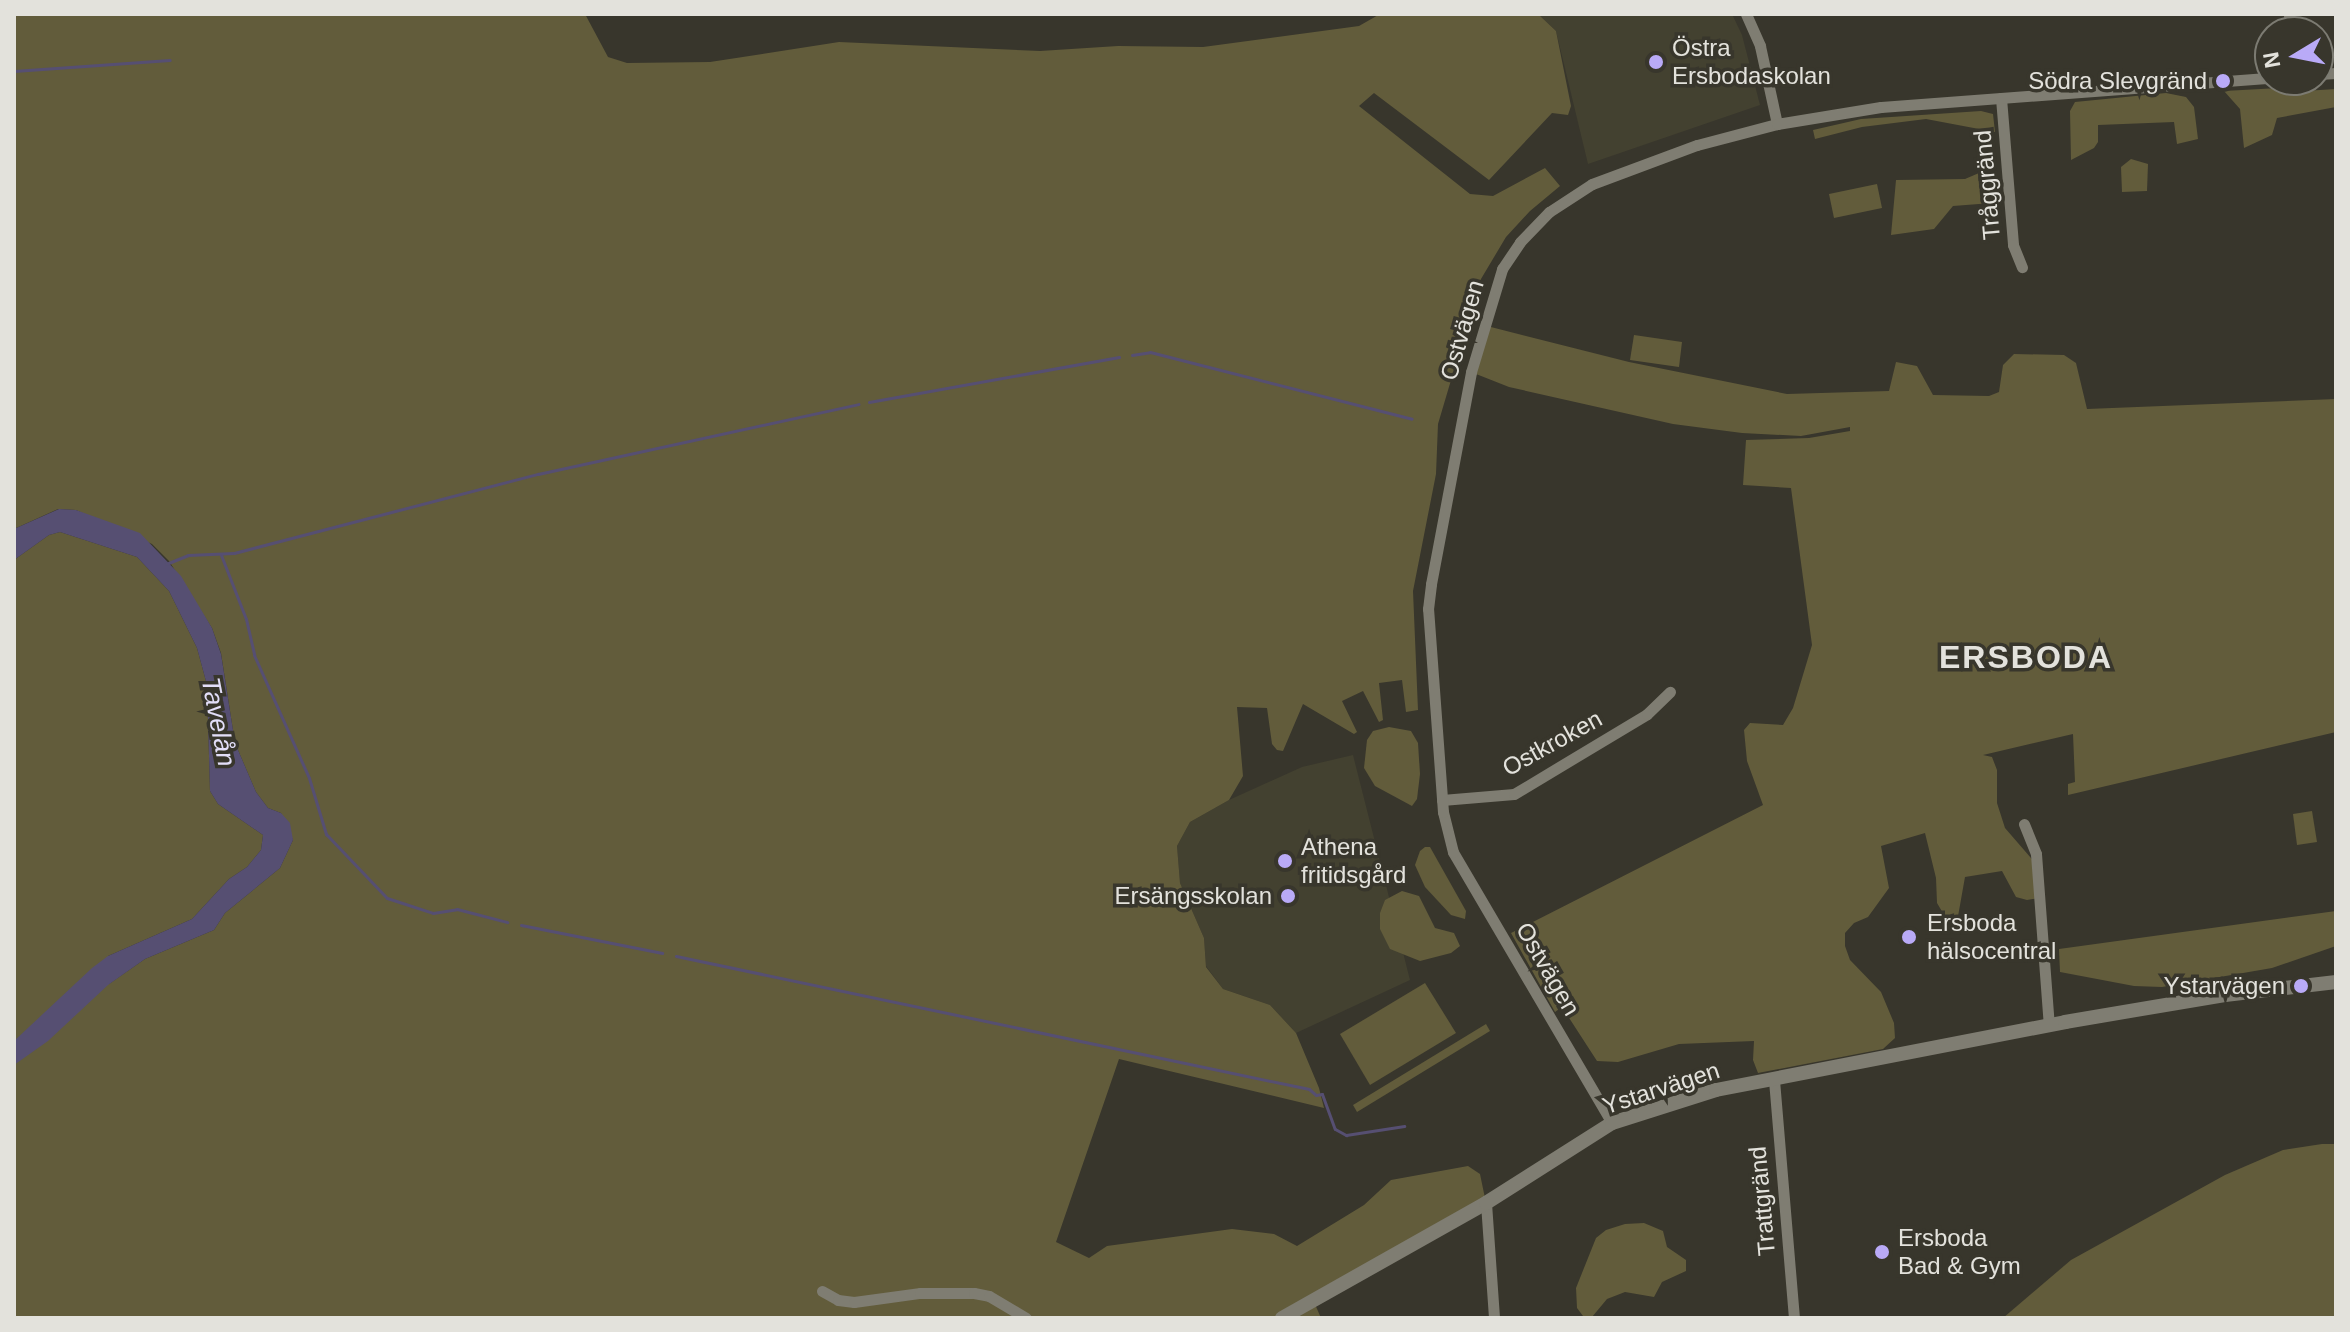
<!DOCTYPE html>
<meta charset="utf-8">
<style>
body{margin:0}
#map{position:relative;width:2350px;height:1332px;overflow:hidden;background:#38362c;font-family:Arial,sans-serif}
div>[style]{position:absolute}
.built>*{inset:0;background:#434130}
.green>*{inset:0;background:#625c3b}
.water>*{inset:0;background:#564f72}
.stream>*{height:3px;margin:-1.5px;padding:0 1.5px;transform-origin:1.5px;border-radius:1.5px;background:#564f72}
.minor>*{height:11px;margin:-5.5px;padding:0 5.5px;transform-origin:5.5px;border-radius:5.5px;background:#7f7d72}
.tertiary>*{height:14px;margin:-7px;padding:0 7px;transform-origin:7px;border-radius:7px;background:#7f7d72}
.dots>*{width:22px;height:22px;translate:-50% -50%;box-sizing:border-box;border:4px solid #38362c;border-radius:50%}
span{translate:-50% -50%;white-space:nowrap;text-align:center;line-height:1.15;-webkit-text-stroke:7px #38362c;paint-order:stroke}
.poi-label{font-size:24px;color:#e3e2dc}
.left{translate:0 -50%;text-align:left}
.right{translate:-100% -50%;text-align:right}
.street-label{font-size:24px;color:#e3e2dc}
.water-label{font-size:26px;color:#e2def8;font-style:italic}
.district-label{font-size:32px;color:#e3e2dc;font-weight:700;letter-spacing:2px}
.frame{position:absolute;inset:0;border:16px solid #e3e2dc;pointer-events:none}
.north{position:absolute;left:2254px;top:16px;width:80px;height:80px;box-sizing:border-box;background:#38362c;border:2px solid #7c7b72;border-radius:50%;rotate:260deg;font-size:22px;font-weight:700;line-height:32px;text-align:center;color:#e3e2dc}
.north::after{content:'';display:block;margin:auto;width:28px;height:36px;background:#b9aaf7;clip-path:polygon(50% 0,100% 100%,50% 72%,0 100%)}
</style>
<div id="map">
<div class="built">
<div style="clip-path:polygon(1538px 14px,1732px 14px,1742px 35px,1760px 105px,1588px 164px,1556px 31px)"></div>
<div style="clip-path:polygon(1353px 755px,1410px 980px,1296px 1033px,1270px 1005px,1223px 989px,1206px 966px,1204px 938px,1180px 883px,1177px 846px,1190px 822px,1229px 800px,1302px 767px)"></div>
</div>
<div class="green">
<div style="clip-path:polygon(14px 14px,585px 14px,608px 57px,627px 63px,710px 62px,839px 42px,1040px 51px,1118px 46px,1203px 47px,1359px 26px,1380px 14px,1538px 14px,1556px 31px,1571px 106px,1568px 115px,1552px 113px,1489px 180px,1374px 93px,1359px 106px,1470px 194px,1493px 196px,1545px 168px,1560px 186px,1530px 211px,1506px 237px,1481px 279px,1438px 424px,1436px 474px,1413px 591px,1418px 710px,1406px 712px,1402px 680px,1379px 683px,1383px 720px,1379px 722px,1363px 691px,1342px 701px,1357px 732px,1354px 734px,1303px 704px,1283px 751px,1277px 750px,1272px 744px,1267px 708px,1237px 707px,1243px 776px,1229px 800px,1190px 822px,1177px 846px,1180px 883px,1204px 938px,1206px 967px,1223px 989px,1270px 1005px,1296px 1033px,1319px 1088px,1324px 1108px,1119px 1059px,1056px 1242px,1089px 1258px,1107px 1246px,1232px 1229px,1274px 1234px,1297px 1246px,1364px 1205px,1391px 1180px,1468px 1166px,1480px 1174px,1486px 1203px,1314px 1302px,1321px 1318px,14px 1318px,14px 560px,49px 535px,60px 532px,137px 557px,169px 591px,197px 648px,207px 685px,210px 791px,218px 804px,263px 835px,261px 850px,247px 867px,229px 879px,192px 919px,108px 956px,109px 984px,145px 959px,214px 930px,225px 913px,280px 868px,293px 840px,281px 813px,268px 808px,256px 792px,235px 743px,221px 653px,212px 628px,169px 561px,152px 544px,76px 510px,58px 509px,14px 529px)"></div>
<div style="clip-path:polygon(2295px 87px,2304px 91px,2336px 89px,2336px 107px,2277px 118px,2272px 135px,2244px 148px,2240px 109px,2224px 91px)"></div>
<div style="clip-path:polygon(2166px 93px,2186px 97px,2194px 107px,2198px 139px,2177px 144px,2174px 122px,2098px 125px,2098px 142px,2094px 148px,2071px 160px,2070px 111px,2075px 102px)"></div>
<div style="clip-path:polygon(1981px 111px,1993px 114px,1995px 132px,1926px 119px,1862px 127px,1815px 139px,1813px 130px,1861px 119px)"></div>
<div style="clip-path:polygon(2131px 159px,2148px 164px,2147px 191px,2122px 192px,2121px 167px)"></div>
<div style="clip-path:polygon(1986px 170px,1995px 174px,1999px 187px,1998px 197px,1992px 203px,1953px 206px,1934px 229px,1891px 235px,1896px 180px,1965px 179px)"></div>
<div style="clip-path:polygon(1877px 184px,1882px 208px,1834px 218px,1829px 194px)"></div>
<div style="clip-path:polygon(1483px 325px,1629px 362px,1787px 394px,1889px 391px,1896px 362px,1917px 366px,1933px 395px,1989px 396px,1999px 392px,2003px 365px,2014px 354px,2064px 355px,2076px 363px,2087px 409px,2336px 399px,2336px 732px,2068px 795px,2068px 784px,2075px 782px,2073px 734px,1983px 755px,1992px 757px,1997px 770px,1997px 803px,2005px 828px,2037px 865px,2039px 898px,2027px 900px,2016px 897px,2002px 871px,1965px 877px,1957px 922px,1950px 925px,1937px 903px,1936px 878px,1925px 833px,1881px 846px,1889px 888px,1868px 917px,1854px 923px,1845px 933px,1845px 946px,1850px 960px,1881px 992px,1894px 1023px,1895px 1038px,1883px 1049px,1758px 1073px,1753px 1060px,1754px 1041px,1679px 1044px,1618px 1062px,1597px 1061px,1562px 1007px,1555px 1012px,1511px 933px,1763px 805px,1747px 761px,1744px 730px,1750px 723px,1783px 725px,1793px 708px,1812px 645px,1791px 488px,1743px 485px,1746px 440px,1809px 438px,1850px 431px,1850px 427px,1801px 436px,1742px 433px,1673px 424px,1509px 387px,1471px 372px)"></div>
<div style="clip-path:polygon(1634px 335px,1682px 342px,1679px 367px,1630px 360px)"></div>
<div style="clip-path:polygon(1389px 727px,1411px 731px,1418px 743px,1420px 774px,1417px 799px,1412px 806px,1375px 786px,1364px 768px,1367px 740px,1373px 731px)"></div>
<div style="clip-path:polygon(2312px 811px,2317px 842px,2297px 845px,2293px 814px)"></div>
<div style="clip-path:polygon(1425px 847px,1430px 847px,1466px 911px,1465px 919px,1451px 915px,1425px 887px,1415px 865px,1420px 851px)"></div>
<div style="clip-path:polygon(1402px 891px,1419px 896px,1435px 928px,1454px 933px,1460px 946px,1451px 953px,1420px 961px,1390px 949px,1380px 929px,1380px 913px,1385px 900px)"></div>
<div style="clip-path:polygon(2336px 911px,2336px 946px,2272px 968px,2162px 987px,2134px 986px,2060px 972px,2059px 949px)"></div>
<div style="clip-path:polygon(1425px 983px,1456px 1033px,1370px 1085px,1340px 1034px)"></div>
<div style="clip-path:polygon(1486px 1024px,1490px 1031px,1357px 1112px,1353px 1105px)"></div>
<div style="clip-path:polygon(2322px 1144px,2336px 1144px,2336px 1318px,2003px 1318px,2071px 1260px,2225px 1175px,2283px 1150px)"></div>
<div style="clip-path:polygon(1644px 1223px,1663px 1231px,1667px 1247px,1686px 1260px,1686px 1271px,1662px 1282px,1654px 1297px,1625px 1292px,1607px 1299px,1592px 1317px,1583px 1316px,1577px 1308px,1576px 1288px,1596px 1238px,1606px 1230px,1625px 1224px)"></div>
</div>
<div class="water">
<div style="clip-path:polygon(59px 509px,76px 510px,140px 533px,181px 576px,212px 628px,221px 654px,235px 743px,256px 792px,268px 808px,281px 813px,290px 823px,293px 840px,280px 868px,225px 913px,214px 930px,145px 959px,108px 985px,48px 1041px,14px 1065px,14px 1041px,92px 968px,108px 956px,192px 919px,229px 879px,247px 867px,261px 850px,263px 835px,218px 804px,210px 791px,207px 685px,197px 648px,169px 591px,137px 557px,60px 532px,49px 535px,14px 560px,14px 529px)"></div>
</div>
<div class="stream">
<div style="left:14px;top:71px;width:156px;rotate:-4deg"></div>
<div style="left:1132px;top:355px;width:18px;rotate:-9deg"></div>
<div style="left:1150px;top:352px;width:270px;rotate:14.3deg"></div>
<div style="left:869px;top:402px;width:254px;rotate:-10.2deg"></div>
<div style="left:221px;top:555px;width:69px;rotate:68.7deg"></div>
<div style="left:246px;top:619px;width:37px;rotate:77deg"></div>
<div style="left:254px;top:655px;width:135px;rotate:65.9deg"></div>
<div style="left:309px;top:778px;width:59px;rotate:73.1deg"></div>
<div style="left:326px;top:834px;width:88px;rotate:46.4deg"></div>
<div style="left:387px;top:898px;width:48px;rotate:18.1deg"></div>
<div style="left:433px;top:913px;width:24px;rotate:-9deg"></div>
<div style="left:457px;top:909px;width:52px;rotate:14.6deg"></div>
<div style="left:166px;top:564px;width:24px;rotate:-22deg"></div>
<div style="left:188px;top:555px;width:46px;rotate:-2.5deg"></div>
<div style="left:234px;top:553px;width:314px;rotate:-14.6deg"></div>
<div style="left:538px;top:474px;width:328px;rotate:-12.3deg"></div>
<div style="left:521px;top:925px;width:144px;rotate:11.2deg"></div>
<div style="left:676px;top:956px;width:647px;rotate:11.87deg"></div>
<div style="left:1309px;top:1089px;width:9px;rotate:41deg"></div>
<div style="left:1316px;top:1095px;width:6px;rotate:-9deg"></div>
<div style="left:1322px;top:1094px;width:37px;rotate:70deg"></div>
<div style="left:1335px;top:1129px;width:13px;rotate:29deg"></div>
<div style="left:1346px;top:1135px;width:59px;rotate:-8.8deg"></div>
</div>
<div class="minor">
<div style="left:1746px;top:14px;width:35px;rotate:66deg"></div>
<div style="left:1760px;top:46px;width:80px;rotate:77.7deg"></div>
<div style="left:2289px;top:14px;width:18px;rotate:87deg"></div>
<div style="left:2318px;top:74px;width:18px;rotate:-3deg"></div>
<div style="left:2001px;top:98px;width:147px;rotate:85.3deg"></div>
<div style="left:2013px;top:245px;width:24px;rotate:68deg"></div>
<div style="left:1442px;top:800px;width:72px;rotate:-4.8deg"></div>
<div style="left:1514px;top:794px;width:155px;rotate:-31deg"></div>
<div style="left:1647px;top:714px;width:32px;rotate:-44deg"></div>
<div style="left:2024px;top:824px;width:32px;rotate:68deg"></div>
<div style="left:2036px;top:854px;width:172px;rotate:85.7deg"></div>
<div style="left:1774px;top:1080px;width:239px;rotate:85.2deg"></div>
<div style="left:1612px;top:1123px;width:314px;rotate:-120.4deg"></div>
<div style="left:1453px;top:852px;width:41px;rotate:-104deg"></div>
<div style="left:1443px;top:812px;width:204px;rotate:-94.2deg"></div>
<div style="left:1428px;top:609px;width:25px;rotate:-83deg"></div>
<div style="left:1431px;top:584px;width:216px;rotate:-79.3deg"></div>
<div style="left:1471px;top:372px;width:108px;rotate:-73.2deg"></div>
<div style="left:1502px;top:269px;width:32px;rotate:-56deg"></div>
<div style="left:1520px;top:242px;width:42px;rotate:-46deg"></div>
<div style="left:1549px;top:212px;width:51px;rotate:-33.1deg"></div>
<div style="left:1592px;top:184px;width:112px;rotate:-20.4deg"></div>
<div style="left:1697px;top:145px;width:83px;rotate:-14.7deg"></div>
<div style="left:1777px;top:124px;width:105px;rotate:-9.3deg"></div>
<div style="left:1881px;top:107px;width:390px;rotate:-4.3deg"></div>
<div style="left:1486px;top:1203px;width:115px;rotate:86deg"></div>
<div style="left:822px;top:1291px;width:18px;rotate:29deg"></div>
<div style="left:838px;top:1300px;width:16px;rotate:7deg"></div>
<div style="left:854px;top:1302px;width:67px;rotate:-7.8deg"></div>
<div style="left:920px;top:1293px;width:54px"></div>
<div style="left:974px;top:1293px;width:15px;rotate:11deg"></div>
<div style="left:989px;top:1296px;width:43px;rotate:30.7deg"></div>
</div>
<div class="tertiary">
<div style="left:1282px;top:1318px;width:234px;rotate:-29.4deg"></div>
<div style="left:1486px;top:1203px;width:149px;rotate:-32.4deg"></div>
<div style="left:1612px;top:1123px;width:109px;rotate:-17.6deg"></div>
<div style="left:1716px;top:1090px;width:356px;rotate:-11deg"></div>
<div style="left:2065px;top:1022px;width:162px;rotate:-9.6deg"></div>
<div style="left:2225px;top:995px;width:112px;rotate:-6.7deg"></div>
</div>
<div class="dots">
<div style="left:1656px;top:62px;background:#b9aaf7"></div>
<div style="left:2223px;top:81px;background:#b9aaf7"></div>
<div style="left:1285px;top:861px;background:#b9aaf7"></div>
<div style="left:1288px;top:896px;background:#b9aaf7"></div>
<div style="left:1909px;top:937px;background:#b9aaf7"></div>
<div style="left:2301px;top:986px;background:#b9aaf7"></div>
<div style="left:1882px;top:1252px;background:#b9aaf7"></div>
</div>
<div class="poi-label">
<span class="left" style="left:1672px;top:62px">Östra<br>Ersbodaskolan</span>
<span class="right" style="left:2207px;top:81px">Södra Slevgränd</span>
<span class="left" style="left:1301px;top:861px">Athena<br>fritidsgård</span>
<span class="right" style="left:1272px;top:896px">Ersängsskolan</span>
<span class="left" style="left:1927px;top:937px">Ersboda<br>hälsocentral</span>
<span class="right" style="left:2285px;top:986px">Ystarvägen</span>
<span class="left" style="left:1898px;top:1252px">Ersboda<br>Bad &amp; Gym</span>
</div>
<div class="street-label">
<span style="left:1987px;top:185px;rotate:-95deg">Tråggränd</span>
<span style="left:1462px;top:330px;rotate:-74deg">Ostvägen</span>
<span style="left:1552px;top:743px;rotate:-29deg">Ostkroken</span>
<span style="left:1548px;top:969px;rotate:60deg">Ostvägen</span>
<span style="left:1661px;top:1088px;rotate:-18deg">Ystarvägen</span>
<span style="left:1762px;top:1201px;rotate:-95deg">Trattgränd</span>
</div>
<div class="water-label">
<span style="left:218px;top:722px;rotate:79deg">Tavelån</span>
</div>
<div class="district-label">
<span style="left:2026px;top:657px">ERSBODA</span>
</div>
<div class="frame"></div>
<div class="north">N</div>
</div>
